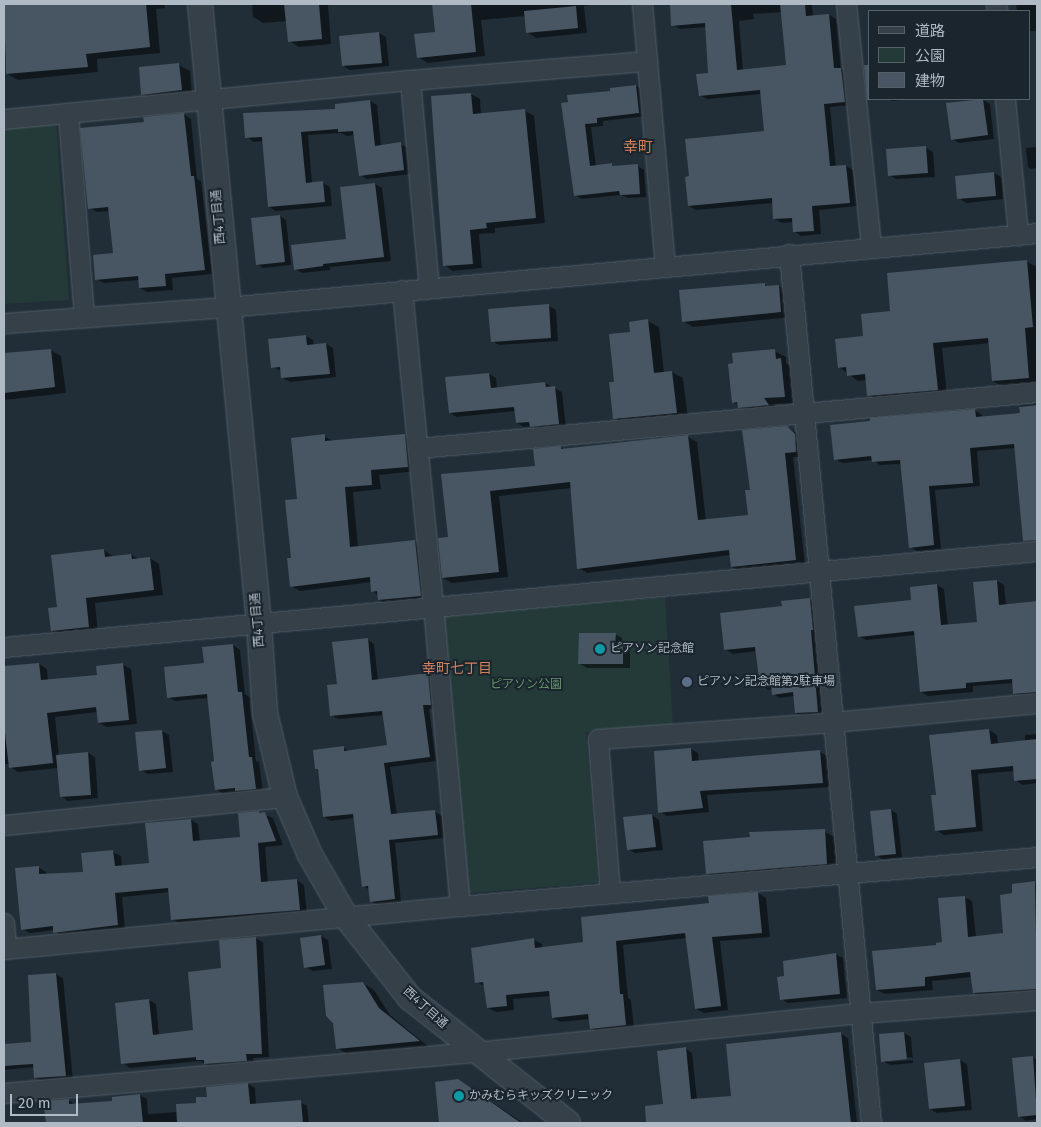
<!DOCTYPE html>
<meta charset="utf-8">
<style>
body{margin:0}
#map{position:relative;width:1041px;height:1127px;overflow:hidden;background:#212e38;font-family:"Fira Sans","Noto Sans JP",sans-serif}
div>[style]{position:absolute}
.green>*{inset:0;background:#233a39}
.shadow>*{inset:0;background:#0007}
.building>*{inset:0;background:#475662}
.roads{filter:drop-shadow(0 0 1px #525d67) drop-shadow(0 0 1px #525d67)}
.minor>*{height:19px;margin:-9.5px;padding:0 9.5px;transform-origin:9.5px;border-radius:9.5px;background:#354049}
.tertiary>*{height:24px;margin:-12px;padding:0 12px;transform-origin:12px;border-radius:12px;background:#354049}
.dots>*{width:14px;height:14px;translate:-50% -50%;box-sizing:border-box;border:2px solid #1a252d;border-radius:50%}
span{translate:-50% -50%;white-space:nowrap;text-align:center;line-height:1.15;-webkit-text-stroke:4px #1a252d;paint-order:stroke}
.street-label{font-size:12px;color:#afbac5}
.poi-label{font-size:12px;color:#afbac5}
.left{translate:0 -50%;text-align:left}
.park-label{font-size:12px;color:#67966c}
.neighbourhood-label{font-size:14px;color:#d2825e}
.quarter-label{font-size:15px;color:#d2825e}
.frame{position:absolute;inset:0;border:5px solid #afbac5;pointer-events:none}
.legend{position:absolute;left:868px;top:10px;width:162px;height:90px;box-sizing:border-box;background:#1a252d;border:1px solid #56616a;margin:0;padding:6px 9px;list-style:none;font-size:15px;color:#afbac5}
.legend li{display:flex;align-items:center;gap:10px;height:25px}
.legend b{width:25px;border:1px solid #56616a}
.scale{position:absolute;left:10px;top:1094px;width:68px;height:22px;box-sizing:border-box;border:2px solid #afbac5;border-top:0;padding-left:6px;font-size:15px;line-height:18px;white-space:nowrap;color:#afbac5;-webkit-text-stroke:4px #1a252d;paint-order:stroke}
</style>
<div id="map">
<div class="green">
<div style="clip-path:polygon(56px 121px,69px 300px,4px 304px,4px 126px)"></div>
<div style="clip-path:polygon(665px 597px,673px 726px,586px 732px,598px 883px,467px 893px,442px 616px)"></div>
</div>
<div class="shadow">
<div style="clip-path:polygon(4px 4px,164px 4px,165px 8px,156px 9px,160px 53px,97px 59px,98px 72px,18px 80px,7px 74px,4px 53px)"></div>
<div style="clip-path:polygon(252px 4px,328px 4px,331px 44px,299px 47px,289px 41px,287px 21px,263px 23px,253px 17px)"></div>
<div style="clip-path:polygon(434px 4px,598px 4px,584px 6px,587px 33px,536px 38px,527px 32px,526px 16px,481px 20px,485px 56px,428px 63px,418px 57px,437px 33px)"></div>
<div style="clip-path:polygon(evenodd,686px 4px,812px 4px,813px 17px,829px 15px,836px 19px,841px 69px,848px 73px,852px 105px,830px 107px,836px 167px,846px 166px,853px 170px,857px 206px,819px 210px,821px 234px,801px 236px,794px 231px,793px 222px,782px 223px,775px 219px,773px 203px,696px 210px,689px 206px,765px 132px,761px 94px,707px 99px,700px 95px,710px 74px,706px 27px,680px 29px,673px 25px,671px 5px,686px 4px,782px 12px,787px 66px,743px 71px,739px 21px,754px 19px,753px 14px,782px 12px)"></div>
<div style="clip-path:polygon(1035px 4px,1037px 4px,1037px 31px,1030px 31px,1030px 11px,1017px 11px,1016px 5px)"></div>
<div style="clip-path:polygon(379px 33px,386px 37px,389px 66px,350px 70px,343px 66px)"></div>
<div style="clip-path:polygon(179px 65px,190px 71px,192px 96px,153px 100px,142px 94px)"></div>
<div style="clip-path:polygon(636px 86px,643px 90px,646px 116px,603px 121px,603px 126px,591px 127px,596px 166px,638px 166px,644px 170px,646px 197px,628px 198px,621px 195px,582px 199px,575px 195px,562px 104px)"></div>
<div style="clip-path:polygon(471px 94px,480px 99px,481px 115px,525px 111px,534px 116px,545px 223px,495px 228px,495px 233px,479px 234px,482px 268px,453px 271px,444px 265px)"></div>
<div style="clip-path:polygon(889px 99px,911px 99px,892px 101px)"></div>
<div style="clip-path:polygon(983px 100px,990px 104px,994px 139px,959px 143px,952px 139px)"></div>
<div style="clip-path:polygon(370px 101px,377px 105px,381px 146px,400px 144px,408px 148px,411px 174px,367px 179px,360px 175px,355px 135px,347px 136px,341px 133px,308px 135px,312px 183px,323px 183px,330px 187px,332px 206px,276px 211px,269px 207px,263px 141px,254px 142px,247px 137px)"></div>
<div style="clip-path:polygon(183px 114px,191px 119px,197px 179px,201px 181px,212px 274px,172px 278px,173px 290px,147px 292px,140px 288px,140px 280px,104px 283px,96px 279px,114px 255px,109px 211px,97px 212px,90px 208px)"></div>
<div style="clip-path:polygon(1037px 147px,1037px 168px,1031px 169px,1028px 167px,1026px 148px)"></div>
<div style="clip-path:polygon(926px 148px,933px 152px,935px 177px,896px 179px,889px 175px,887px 151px)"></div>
<div style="clip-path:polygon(994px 173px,1001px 177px,1003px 199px,966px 203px,959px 198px)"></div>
<div style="clip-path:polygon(375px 184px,382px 188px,391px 261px,330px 267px,330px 270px,302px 273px,295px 269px,348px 240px)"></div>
<div style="clip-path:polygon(280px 216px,286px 220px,291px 265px,263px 268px,257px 264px)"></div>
<div style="clip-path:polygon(1027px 262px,1037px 267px,1037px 387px,1003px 387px,993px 381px,990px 343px,942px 348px,947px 395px,879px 401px,869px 395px,867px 380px,858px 381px,839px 367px,864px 337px,892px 312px,888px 274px)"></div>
<div style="clip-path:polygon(764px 285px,769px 287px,779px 286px,789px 292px,791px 317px,693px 327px,683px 321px)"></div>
<div style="clip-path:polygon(549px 306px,556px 310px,558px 341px,499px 345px,492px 341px)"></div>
<div style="clip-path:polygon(648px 321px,659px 327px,664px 373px,672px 372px,683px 378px,688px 419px,626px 425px,615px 418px,616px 383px,632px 333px)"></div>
<div style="clip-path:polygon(306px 336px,313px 340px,314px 345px,326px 344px,333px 348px,336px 377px,290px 382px,283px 378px,282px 371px,272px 367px,269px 340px)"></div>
<div style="clip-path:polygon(50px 350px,61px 356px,66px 393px,4px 400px,4px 355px)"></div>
<div style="clip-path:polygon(774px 351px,786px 357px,786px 363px,792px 366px,795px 403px,773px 404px,779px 411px,750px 413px,733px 402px)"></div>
<div style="clip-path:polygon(489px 374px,496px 378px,497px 388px,545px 383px,562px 392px,566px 428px,538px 430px,532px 426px,524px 427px,517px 423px,516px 411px,457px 417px,450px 413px)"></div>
<div style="clip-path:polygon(1037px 404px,1037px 536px,1030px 537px,1015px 448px,977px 451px,980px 486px,935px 490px,941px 549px,917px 551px,910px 547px,902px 464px,880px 465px,873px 460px,842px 463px,835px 459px,974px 410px,982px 415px,982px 417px,1021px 415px,1020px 406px)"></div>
<div style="clip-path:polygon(787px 427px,796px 433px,805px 457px,793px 457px,805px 565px,741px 572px,732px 567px,731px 555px,587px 573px,579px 568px,572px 488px,499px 496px,508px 577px,452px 583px,443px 578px,449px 538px,442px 475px,536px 467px,561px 448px,565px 450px,688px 437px,697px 442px,706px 521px,750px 517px,752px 491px)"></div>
<div style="clip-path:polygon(324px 436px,333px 441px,405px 436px,414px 441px,417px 471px,379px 475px,381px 489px,353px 492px,358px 547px,415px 542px,424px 547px,430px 601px,388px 605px,379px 600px,378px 595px,373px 591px,372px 582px,300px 591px,291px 586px,298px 501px)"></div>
<div style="clip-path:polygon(104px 550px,114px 557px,131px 555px,139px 559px,150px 558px,159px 564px,163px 595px,95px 603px,98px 632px,61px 636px,52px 631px,58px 608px)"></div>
<div style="clip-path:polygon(997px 581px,1004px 585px,1006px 606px,1037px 602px,1037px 696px,1022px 697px,1014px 693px,1013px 683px,973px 686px,973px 692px,928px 696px,921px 692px,916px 635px,866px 640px,859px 636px,937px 585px,944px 589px,948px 626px,978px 623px)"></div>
<div style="clip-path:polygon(810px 599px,817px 603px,825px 715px,803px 717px,796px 713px,794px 696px,780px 698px,773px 694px,773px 689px,768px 690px,761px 685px,757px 651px,733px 654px,725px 649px,783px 607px)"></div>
<div style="clip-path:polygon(615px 634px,622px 638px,622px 646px,630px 651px,630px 668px,587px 668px,580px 664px)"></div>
<div style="clip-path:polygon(367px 639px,374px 644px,378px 680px,427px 674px,434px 678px,437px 708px,429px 709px,436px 761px,390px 767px,397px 815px,435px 812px,442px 816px,444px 838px,395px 843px,401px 902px,378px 905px,371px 901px,370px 890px,363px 886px,354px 818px,331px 821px,324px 817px,319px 770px,316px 768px,343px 748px,350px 751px,389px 746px,384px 715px,338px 719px,331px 715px,338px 685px)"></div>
<div style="clip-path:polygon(233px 645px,240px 650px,245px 694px,249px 697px,256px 761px,259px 762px,263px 792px,223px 794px,216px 789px,216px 762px,209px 698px,175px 701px,168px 697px,205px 664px,204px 648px)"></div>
<div style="clip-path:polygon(39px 664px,47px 669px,48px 681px,98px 676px,97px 667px,123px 665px,131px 669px,137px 724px,107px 727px,99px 723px,98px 712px,55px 717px,59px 756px,88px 753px,95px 757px,98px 798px,68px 801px,61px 796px,59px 768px,18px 772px,10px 767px,9px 764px,4px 764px,4px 668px)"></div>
<div style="clip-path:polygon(989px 730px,997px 735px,998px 745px,1025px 742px,1025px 735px,1037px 734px,1037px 783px,1023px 785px,1015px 780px,1015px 771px,978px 774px,983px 831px,944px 835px,936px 830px,937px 796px)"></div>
<div style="clip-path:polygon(162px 731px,169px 735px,173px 772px,148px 774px,140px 770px)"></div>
<div style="clip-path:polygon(691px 749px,698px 753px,699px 762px,820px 752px,827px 756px,830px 787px,707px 795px,709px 812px,667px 816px,660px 812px)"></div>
<div style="clip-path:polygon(891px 810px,897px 814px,902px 857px,882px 859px,876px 855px,871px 812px)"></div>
<div style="clip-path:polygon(258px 812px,273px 818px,283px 845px,265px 847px,268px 883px,297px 880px,304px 885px,307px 914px,180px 924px,173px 919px,170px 892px,122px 897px,125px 929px,62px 937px,54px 930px,30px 933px,22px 929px,38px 867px,46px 872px,46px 875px,85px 873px,113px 852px,121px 856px,122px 867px,150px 864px,191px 820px,198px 824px,200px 842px,242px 838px)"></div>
<div style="clip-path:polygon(652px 815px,659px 820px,663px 850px,635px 853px,628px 849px,624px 818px)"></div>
<div style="clip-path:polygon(824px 831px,834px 837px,837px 869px,718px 879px,707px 873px)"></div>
<div style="clip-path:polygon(1037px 883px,1037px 993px,982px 997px,974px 993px,972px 977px,932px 981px,933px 990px,885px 994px,877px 990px,943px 943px,964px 897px,972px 901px,976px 937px,1005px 934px,1014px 895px,1013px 885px)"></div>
<div style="clip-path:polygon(758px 893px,766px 898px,770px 937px,720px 941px,728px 1010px,704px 1013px,696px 1009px,687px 938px,623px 945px,628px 998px,631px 1000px,634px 1029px,599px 1033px,591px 1028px,590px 1019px,561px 1022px,553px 1018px,551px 996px,513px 999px,514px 1010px,496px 1012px,488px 1008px,485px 987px,477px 982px,534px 940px,542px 944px,542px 948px,584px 944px,710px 904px)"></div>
<div style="clip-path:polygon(321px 936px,328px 940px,332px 969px,313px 971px,305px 967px)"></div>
<div style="clip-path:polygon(255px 938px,263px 942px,269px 1057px,253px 1058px,254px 1064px,213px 1068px,200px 1061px,130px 1068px,123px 1063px,149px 1000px,156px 1004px,159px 1035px,195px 1031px,223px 969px)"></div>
<div style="clip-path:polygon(835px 954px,843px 958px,847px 998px,788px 1003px,781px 999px,786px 977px,814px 959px,813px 956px)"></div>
<div style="clip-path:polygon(56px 974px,63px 978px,73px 1080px,42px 1081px,35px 1077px,35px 1067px,4px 1070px,4px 1045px,32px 1043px)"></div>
<div style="clip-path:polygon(363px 983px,374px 990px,390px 1015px,429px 1047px,348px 1054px,337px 1048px)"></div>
<div style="clip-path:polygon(evenodd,904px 1033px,911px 1037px,913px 1063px,890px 1065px,883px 1061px,904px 1033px,913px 1057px,913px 1060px,888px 1062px,888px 1060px,913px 1057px)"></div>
<div style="clip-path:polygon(841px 1034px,848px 1038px,857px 1123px,648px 1123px,646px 1107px,664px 1105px,685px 1048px,692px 1053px,697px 1100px,733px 1097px)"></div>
<div style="clip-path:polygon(1032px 1057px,1037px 1060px,1037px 1119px,1026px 1121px,1019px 1116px)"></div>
<div style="clip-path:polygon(960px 1060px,967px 1064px,972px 1110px,937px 1113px,930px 1109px)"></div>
<div style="clip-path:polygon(457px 1081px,479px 1093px,523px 1123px,440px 1123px,436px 1083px)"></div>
<div style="clip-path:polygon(248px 1084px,255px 1088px,256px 1105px,300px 1102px,307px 1106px,309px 1123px,47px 1123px,45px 1102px,68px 1100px,75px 1104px,113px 1102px,140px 1095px,147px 1099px,148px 1114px,178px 1112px,209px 1098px)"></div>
</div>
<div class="building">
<div style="clip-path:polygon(4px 4px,146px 4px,150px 47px,86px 54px,88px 67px,6px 74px)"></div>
<div style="clip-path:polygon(284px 4px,319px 4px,322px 39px,288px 42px)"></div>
<div style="clip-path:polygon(432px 4px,471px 4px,476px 52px,417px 58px,414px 34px,435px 32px)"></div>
<div style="clip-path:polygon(670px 4px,731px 4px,737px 70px,786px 65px,780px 4px,805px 4px,806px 16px,829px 14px,834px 68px,841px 68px,845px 102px,824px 104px,830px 166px,846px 165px,850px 203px,812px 206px,814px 231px,793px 232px,792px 218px,773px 219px,772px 198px,688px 206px,685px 177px,689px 176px,685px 139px,764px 131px,760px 90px,699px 96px,696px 74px,708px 73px,705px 23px,671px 26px)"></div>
<div style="clip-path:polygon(576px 6px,578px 28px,526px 33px,524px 11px)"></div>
<div style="clip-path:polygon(379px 32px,382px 63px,342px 66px,339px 36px)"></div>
<div style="clip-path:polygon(179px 63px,182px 90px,141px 95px,139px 67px)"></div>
<div style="clip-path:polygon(864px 65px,870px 65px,870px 100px,867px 100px)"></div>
<div style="clip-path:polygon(636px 85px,639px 113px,597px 118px,597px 123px,585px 124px,590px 166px,612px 163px,612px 166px,638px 164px,640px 194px,620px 195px,619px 191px,574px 196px,561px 103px,568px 102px,567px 95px,610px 91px,610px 88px)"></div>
<div style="clip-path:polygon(471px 93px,473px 114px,525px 109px,536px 218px,486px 223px,487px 228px,470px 230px,473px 264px,443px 266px,431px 96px)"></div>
<div style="clip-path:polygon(983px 99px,988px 135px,951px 140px,946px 103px)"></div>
<div style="clip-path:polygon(370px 100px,375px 146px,401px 142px,404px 170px,359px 176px,353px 131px,338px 132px,338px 129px,301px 132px,306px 183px,323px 181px,325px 202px,268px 207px,262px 137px,245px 138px,243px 113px,335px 109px,335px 104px)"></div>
<div style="clip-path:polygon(184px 113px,191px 176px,194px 176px,205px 270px,165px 274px,166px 286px,139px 288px,138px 276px,95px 280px,93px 255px,113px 253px,108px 207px,88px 209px,80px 128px,144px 122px,143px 117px)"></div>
<div style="clip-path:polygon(926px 146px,928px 173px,888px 176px,886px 149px)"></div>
<div style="clip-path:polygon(994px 172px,996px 196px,957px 199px,955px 176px)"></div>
<div style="clip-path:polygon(375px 183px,384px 257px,323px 264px,323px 266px,294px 270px,291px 245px,346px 239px,340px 187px)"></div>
<div style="clip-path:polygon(280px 215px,285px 262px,256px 265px,251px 218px)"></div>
<div style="clip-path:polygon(1027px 260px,1033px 327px,1025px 328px,1029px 378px,992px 381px,988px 338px,933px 343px,938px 390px,867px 396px,865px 374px,847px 376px,846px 367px,838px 368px,835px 339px,863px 336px,861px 314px,890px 311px,887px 273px)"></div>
<div style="clip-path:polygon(765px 283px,765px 286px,779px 285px,781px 312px,682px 322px,679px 290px)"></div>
<div style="clip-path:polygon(549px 304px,551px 338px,491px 342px,488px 309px)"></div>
<div style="clip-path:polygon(648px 319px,654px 373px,672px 371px,677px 413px,613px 419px,609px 382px,614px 382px,609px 334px,630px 332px,629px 322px)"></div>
<div style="clip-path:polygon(306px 335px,307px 345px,326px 343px,330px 374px,281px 378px,280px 367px,271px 368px,268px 339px)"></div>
<div style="clip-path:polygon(51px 349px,55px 387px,4px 393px,4px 353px)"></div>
<div style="clip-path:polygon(775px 349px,776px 359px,781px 358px,785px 397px,764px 398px,769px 405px,738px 408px,737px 402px,732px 403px,728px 364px,733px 363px,732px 353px)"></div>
<div style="clip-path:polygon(489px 373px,491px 388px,545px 382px,546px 387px,555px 386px,559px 424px,530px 427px,529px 422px,516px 423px,514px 407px,449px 413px,445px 377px)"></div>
<div style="clip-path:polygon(1037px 405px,1037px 540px,1023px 541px,1014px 444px,970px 448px,973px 483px,929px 486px,934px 545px,909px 548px,900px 460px,872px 462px,871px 456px,834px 460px,830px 425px,870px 421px,870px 418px,975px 409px,976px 417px,1020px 413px,1019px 407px)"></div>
<div style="clip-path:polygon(787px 426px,795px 434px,796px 452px,785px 453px,796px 560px,731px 567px,729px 550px,577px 569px,570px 482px,490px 491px,499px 572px,442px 578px,438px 538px,448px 537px,441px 474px,535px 466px,533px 449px,561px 446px,561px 449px,688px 435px,698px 520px,748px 515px,745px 490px,750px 490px,742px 430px)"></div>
<div style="clip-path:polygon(325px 434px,325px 441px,405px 434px,408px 467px,371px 470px,372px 485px,345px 487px,350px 547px,415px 540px,421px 596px,378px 600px,377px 591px,371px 592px,370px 577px,290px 587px,287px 558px,291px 558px,285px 500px,297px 499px,291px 438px)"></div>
<div style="clip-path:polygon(104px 549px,105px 557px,131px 554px,132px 559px,150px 557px,154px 590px,86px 598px,89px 627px,51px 631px,48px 608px,57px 607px,51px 555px)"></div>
<div style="clip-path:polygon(997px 580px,999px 605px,1037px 601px,1037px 692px,1013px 694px,1012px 679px,966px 683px,966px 688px,920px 692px,914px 631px,858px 637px,854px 606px,911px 600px,910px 587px,937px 584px,941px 625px,977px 622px,973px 582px)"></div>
<div style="clip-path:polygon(810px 598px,813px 630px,811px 630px,818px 712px,795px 713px,793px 692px,772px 695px,771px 685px,760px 686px,755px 647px,724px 650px,720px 613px,782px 606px,781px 601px)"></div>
<div style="clip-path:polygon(579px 633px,616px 633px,615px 645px,623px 645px,623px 664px,578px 664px)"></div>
<div style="clip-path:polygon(368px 638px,372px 680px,428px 673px,431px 705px,423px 705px,430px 757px,384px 763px,391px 814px,435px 810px,438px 835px,389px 840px,395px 899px,370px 902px,368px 886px,362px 887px,353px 814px,323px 817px,318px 769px,315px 769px,313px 750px,344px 746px,344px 751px,387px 745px,382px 711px,330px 716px,327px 685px,337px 684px,332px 642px)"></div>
<div style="clip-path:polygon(233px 644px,238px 692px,242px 692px,249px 757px,252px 757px,256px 789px,235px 791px,235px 788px,215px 790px,211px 762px,214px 761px,207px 694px,167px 698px,164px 667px,204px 663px,202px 647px)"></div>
<div style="clip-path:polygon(39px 663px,41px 680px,97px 675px,96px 666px,123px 663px,129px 720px,98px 723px,96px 707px,47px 713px,53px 763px,9px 768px,4px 724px,4px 666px)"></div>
<div style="clip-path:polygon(989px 729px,991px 744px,1037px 739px,1037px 779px,1014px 781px,1013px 766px,971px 770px,976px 827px,935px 831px,931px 795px,936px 795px,929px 735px)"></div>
<div style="clip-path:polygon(162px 730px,166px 768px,139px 771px,135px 732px)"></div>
<div style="clip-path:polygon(691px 748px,692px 761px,820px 750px,823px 783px,700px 791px,703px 808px,658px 813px,654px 751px)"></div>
<div style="clip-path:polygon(88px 752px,91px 795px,60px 797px,56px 755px)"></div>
<div style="clip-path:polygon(891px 809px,896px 854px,875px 856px,870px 811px)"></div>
<div style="clip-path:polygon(259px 811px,259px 813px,265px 812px,276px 841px,258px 843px,261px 882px,297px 879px,300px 910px,171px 920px,168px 888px,115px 893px,118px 925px,53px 933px,53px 926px,21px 930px,15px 868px,39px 866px,39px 874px,83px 872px,81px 853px,113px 850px,115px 866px,149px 863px,145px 823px,191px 819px,193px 841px,240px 837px,238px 813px)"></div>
<div style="clip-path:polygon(652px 814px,656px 847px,627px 850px,623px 817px)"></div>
<div style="clip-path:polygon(825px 829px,827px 864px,706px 874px,703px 841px,750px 837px,749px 832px)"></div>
<div style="clip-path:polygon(1035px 881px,1037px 989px,973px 993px,970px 972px,925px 977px,925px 986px,876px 990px,872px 951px,936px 945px,936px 943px,942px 942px,938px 898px,965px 896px,968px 937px,1003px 933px,1000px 895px,1012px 893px,1012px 884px)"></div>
<div style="clip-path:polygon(758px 892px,762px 933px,712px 937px,721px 1006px,695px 1009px,685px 933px,616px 941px,620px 994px,623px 994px,626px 1025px,590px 1029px,588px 1014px,552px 1018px,549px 991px,506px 995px,507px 1006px,487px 1008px,483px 982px,475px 983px,471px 948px,534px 938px,535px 948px,583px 942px,581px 917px,709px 903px,708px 896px)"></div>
<div style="clip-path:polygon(321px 935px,325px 965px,304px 968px,300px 938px)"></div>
<div style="clip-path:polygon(256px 937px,262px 1054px,246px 1054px,247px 1061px,204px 1064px,204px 1060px,196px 1060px,196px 1057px,121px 1064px,115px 1003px,149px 999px,153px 1035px,193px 1030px,188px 972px,221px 968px,219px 940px)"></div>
<div style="clip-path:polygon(836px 953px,840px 994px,780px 1000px,777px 977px,784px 976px,783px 961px)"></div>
<div style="clip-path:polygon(56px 973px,66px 1076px,34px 1078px,33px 1064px,4px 1066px,4px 1044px,31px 1042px,28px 975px)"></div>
<div style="clip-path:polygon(363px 982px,379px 1008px,420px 1041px,336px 1049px,333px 1023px,326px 1016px,323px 985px)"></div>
<div style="clip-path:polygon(841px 1032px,851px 1123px,646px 1123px,645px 1106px,663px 1104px,657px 1051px,686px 1047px,691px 1099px,731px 1096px,726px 1044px)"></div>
<div style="clip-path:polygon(904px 1032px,907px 1059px,881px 1062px,879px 1034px)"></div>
<div style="clip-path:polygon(1033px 1056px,1037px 1115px,1018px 1117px,1012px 1058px)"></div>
<div style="clip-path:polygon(960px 1059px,965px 1106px,929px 1109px,924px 1063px)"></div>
<div style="clip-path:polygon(458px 1079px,521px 1123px,439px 1123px,435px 1082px)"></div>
<div style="clip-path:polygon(248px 1083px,250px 1104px,301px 1100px,303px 1123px,177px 1123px,176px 1104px,196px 1103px,196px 1097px,207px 1097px,206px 1087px)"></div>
<div style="clip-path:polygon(140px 1094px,143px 1123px,46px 1123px,43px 1101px,69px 1099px,69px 1104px,112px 1101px,112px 1097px)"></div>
</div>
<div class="roads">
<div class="minor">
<div style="left:642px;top:4px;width:263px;rotate:85deg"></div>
<div style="left:846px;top:4px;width:244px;rotate:84.1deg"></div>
<div style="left:996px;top:4px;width:7px;rotate:82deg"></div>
<div style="left:410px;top:80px;width:208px;rotate:84.8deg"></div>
<div style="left:1005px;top:99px;width:137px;rotate:84.5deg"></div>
<div style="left:68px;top:113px;width:205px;rotate:85.5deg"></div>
<div style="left:4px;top:119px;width:408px;rotate:-5.5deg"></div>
<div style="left:410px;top:80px;width:238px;rotate:-4.6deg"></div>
<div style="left:789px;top:254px;width:873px;rotate:84.61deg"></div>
<div style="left:402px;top:290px;width:317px;rotate:84.4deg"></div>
<div style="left:433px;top:605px;width:302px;rotate:84.9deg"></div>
<div style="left:4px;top:323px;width:224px;rotate:-4.1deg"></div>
<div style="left:227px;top:307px;width:813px;rotate:-5.22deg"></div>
<div style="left:418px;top:448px;width:622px;rotate:-5.17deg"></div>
<div style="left:4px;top:647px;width:1037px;rotate:-5.31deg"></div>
<div style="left:4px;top:825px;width:282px;rotate:-5.7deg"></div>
<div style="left:610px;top:893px;width:154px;rotate:-94.5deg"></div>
<div style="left:598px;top:739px;width:236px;rotate:-4.1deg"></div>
<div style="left:833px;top:722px;width:205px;rotate:-5.3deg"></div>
<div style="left:4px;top:923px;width:25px;rotate:85deg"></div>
<div style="left:4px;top:949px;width:458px;rotate:-5.4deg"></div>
<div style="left:460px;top:906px;width:579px;rotate:-4.85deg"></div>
<div style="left:4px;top:1093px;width:473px;rotate:-5deg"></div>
<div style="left:475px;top:1052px;width:386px;rotate:-5.8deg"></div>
<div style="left:859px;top:1013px;width:178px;rotate:-4.2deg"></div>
</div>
<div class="tertiary">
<div style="left:200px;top:4px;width:623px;rotate:84.56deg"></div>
<div style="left:259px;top:624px;width:89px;rotate:86.1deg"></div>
<div style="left:265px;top:713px;width:86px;rotate:76.6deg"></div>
<div style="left:285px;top:797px;width:63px;rotate:66.7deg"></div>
<div style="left:310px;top:855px;width:72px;rotate:59.9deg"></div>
<div style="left:346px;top:917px;width:103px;rotate:51.7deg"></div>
<div style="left:410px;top:998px;width:201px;rotate:38.3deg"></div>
</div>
</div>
<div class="dots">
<div style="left:600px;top:649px;background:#0f9aa8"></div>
<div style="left:687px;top:682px;background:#5c6f8a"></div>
<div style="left:459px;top:1096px;background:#0f9aa8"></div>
</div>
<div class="street-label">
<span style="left:219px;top:217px;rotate:-95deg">西4丁目通</span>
<span style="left:258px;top:620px;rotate:-95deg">西4丁目通</span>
<span style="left:425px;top:1008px;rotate:42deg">西4丁目通</span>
</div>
<div class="poi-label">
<span class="left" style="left:610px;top:649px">ピアソン記念館</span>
<span class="left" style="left:697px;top:682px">ピアソン記念館第2駐車場</span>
<span class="left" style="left:469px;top:1096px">かみむらキッズクリニック</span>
</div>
<div class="park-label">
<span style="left:526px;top:685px">ピアソン公園</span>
</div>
<div class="neighbourhood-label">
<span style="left:457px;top:669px">幸町七丁目</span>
</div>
<div class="quarter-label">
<span style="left:638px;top:148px">幸町</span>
</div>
<div class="frame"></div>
<ul class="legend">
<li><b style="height:6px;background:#354049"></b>道路</li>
<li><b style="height:14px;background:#233a39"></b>公園</li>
<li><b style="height:14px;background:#475662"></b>建物</li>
</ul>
<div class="scale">20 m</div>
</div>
